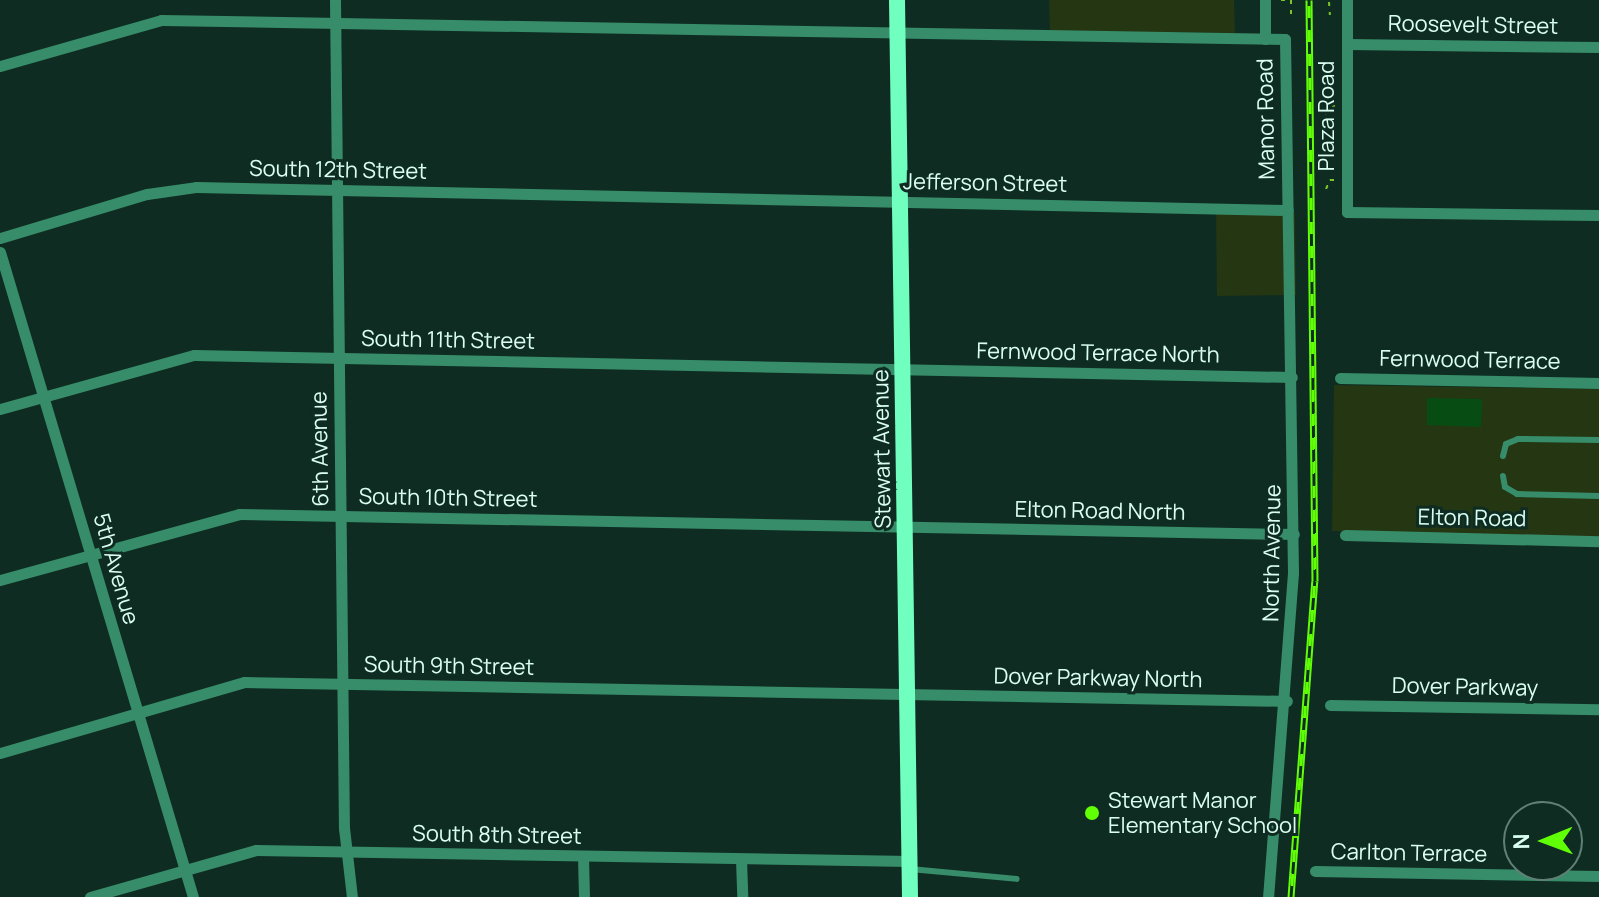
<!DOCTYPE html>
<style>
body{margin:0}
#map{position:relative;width:1599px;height:897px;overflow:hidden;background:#0f2c23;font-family:Manrope,sans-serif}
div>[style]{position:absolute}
.green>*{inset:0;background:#243612}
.water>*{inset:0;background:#074d13}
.path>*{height:2px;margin-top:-1px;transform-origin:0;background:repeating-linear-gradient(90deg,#7bc528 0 4px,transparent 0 10px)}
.lane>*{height:6px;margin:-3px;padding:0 3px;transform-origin:3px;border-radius:3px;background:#378d69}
.street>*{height:11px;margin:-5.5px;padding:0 5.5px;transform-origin:5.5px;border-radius:5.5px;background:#378d69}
.secondary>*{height:16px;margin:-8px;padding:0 8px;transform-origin:8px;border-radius:8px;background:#71ffc0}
.rail>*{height:7px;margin-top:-3.5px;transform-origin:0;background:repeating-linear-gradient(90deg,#0f2c23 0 12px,#61ff06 0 24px);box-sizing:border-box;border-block:2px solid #61ff06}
.dots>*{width:22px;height:22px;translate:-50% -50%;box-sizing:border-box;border:4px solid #0f2c23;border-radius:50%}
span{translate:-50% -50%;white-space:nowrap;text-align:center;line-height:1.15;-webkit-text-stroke:6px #0f2c23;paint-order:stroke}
.street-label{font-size:22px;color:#dafff2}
.poi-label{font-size:22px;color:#dafff2}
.left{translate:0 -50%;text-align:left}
.north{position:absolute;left:1503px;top:801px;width:80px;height:80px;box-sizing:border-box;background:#0f2c23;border:2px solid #608076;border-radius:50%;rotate:269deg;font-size:22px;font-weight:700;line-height:32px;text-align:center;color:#dafff2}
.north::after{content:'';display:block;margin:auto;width:28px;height:36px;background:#61ff06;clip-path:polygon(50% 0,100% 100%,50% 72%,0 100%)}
</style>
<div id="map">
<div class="green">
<div style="clip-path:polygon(1049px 0,1234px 0,1235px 33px,1050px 31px)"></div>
<div style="clip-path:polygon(1216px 212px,1295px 213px,1296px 295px,1217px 296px)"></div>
<div style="clip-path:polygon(1334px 385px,1599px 389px,1599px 537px,1332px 531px)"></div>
</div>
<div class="water">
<div style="clip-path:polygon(1427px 398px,1482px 399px,1481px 427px,1427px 425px)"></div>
</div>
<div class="path">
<div style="left:1281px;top:0;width:10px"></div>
<div style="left:1291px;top:0;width:17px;rotate:90deg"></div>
<div style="left:1329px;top:2px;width:13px;rotate:86deg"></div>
<div style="left:1325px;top:114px;width:13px;rotate:-42deg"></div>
<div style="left:1326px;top:189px;width:10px;rotate:-66deg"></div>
<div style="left:1330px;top:180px;width:6px"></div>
</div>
<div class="lane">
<div style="left:1503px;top:456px;width:12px;rotate:-76deg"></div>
<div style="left:1506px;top:444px;width:13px;rotate:-23deg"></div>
<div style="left:1518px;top:439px;width:81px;rotate:0.7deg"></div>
<div style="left:1503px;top:476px;width:11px;rotate:80deg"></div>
<div style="left:1505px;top:487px;width:14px;rotate:30deg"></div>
<div style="left:1517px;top:494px;width:82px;rotate:1.4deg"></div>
<div style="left:910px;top:869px;width:107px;rotate:5.3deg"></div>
</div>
<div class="street">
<div style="left:335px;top:0;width:828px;rotate:89.38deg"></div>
<div style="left:344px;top:828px;width:69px;rotate:83.4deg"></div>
<div style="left:1265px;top:0;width:39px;rotate:90deg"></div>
<div style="left:1347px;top:0;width:212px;rotate:90deg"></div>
<div style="left:1347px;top:212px;width:252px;rotate:0.7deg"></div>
<div style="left:1347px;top:44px;width:252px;rotate:0.7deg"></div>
<div style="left:0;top:66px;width:167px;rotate:-15.9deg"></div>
<div style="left:161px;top:20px;width:1124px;rotate:0.97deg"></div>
<div style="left:1285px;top:39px;width:534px;rotate:89.14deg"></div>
<div style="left:1293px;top:573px;width:325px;rotate:94.4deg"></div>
<div style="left:0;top:238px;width:153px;rotate:-16.7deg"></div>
<div style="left:147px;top:194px;width:49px;rotate:-8.1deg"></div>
<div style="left:196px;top:187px;width:1092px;rotate:1.21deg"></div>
<div style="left:0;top:252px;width:673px;rotate:73.34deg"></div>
<div style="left:1340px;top:378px;width:259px;rotate:1.1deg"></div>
<div style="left:0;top:409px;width:201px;rotate:-15.6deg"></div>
<div style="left:194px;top:355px;width:1098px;rotate:1.15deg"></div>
<div style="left:1345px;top:535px;width:254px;rotate:1.4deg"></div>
<div style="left:0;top:580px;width:248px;rotate:-15.4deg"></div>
<div style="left:239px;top:514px;width:1055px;rotate:1.09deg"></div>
<div style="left:1330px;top:705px;width:269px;rotate:0.9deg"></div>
<div style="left:0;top:753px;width:254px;rotate:-16.2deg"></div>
<div style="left:244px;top:682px;width:1043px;rotate:1.04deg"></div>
<div style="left:583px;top:856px;width:41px;rotate:88.6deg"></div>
<div style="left:741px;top:859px;width:38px;rotate:88deg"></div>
<div style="left:1315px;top:871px;width:284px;rotate:1deg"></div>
<div style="left:90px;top:897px;width:173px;rotate:-15.8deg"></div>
<div style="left:256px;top:850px;width:654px;rotate:0.96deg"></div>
</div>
<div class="secondary">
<div style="left:897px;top:0;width:897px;rotate:89.17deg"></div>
</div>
<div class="rail">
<div style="left:1291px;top:897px;width:317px;rotate:-85.7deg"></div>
<div style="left:1315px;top:581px;width:581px;rotate:-90.59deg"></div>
</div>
<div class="dots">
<div style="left:1092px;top:813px;background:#61ff06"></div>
</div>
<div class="street-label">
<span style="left:1473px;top:25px;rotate:1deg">Roosevelt Street</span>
<span style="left:1327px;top:116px;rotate:-90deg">Plaza Road</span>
<span style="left:1266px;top:119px;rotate:-91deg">Manor Road</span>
<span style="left:338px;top:170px;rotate:1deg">South 12th Street</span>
<span style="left:985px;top:183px;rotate:1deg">Jefferson Street</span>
<span style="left:448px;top:340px;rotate:1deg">South 11th Street</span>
<span style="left:1098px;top:353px;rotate:1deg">Fernwood Terrace North</span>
<span style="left:1470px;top:360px;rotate:1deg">Fernwood Terrace</span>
<span style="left:320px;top:449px;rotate:-91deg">6th Avenue</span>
<span style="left:882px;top:449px;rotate:-91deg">Stewart Avenue</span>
<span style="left:448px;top:498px;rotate:1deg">South 10th Street</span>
<span style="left:1100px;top:511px;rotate:1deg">Elton Road North</span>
<span style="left:1472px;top:518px;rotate:1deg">Elton Road</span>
<span style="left:1272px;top:553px;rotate:-89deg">North Avenue</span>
<span style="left:116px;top:569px;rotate:74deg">5th Avenue</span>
<span style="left:449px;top:666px;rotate:1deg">South 9th Street</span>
<span style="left:1098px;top:678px;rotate:1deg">Dover Parkway North</span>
<span style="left:1465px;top:687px;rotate:1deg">Dover Parkway</span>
<span style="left:497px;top:835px;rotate:1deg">South 8th Street</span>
<span style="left:1409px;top:853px;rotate:1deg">Carlton Terrace</span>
</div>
<div class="poi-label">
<span class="left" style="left:1108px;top:813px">Stewart Manor<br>Elementary School</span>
</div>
<div class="north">N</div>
</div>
